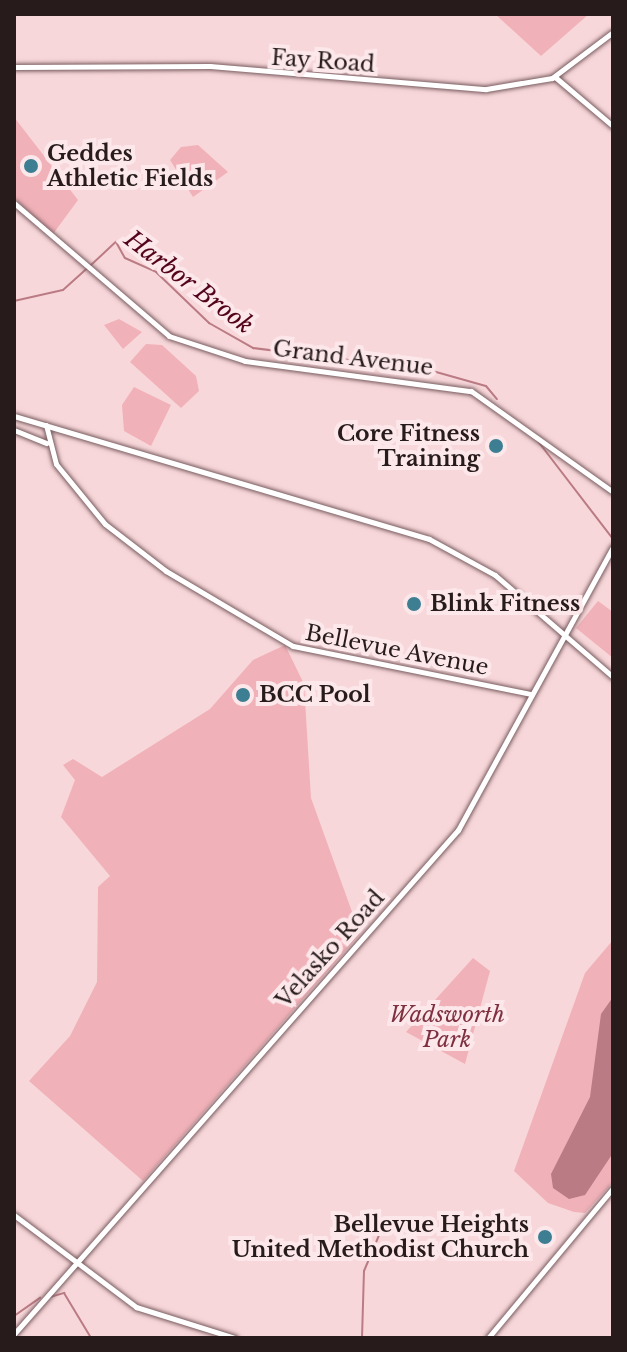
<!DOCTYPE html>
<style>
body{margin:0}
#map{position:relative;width:627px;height:1352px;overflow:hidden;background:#f8d7da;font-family:"Libre Baskerville",serif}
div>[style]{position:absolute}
.green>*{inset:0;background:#f1b1b9}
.water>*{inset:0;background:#ba7b84}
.stream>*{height:2px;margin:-1px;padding:0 1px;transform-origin:1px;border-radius:1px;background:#ba7b84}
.roads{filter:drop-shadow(0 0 2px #785c5f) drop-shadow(0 0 2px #785c5f)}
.secondary>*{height:5px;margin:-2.5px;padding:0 2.5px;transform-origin:2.5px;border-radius:2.5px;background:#fff}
.dots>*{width:22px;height:22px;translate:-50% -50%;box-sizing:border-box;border:4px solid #fce8ea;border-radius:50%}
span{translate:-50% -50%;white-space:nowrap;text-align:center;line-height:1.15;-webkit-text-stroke:8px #fce8ea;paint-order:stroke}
.street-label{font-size:22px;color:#271b1c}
.poi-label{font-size:22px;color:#271b1c;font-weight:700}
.left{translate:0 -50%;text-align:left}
.right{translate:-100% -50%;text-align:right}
.park-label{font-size:22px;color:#7f3040;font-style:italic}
.water-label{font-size:24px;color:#53041c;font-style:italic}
.frame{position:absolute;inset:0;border:16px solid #271b1c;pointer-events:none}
</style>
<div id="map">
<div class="green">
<div style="clip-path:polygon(495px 14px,589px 14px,541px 56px)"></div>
<div style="clip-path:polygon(14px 117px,78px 200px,53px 234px,14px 198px)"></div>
<div style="clip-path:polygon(198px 145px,228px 172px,193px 197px,170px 160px,181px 147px)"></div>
<div style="clip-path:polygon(119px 319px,142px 332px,123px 349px,104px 325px)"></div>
<div style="clip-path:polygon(146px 344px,162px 345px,196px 376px,199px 391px,181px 408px,130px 362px)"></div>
<div style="clip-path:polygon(134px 387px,171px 405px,151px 446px,124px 431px,122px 405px)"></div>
<div style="clip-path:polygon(598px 601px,613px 612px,613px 658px,576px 628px)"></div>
<div style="clip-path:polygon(285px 645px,304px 684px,311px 798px,360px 934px,143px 1181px,29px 1081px,70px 1036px,97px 982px,98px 887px,110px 876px,61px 817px,75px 780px,63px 765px,73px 759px,102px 777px,210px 709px,253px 660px)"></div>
<div style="clip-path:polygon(613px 940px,613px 1182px,585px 1213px,574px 1212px,548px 1203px,514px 1171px,585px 973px)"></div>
<div style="clip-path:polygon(473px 958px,490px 971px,465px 1064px,406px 1032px)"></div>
</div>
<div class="water">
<div style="clip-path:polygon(613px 997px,613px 1153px,585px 1195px,569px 1199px,553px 1188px,551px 1174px,590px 1097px,601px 1014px)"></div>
</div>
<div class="stream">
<div style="left:91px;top:265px;width:34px;rotate:-43deg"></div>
<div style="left:116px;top:242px;width:18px;rotate:61deg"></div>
<div style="left:125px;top:258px;width:34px;rotate:24deg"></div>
<div style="left:156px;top:272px;width:74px;rotate:43.9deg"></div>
<div style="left:209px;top:323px;width:51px;rotate:29.6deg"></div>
<div style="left:253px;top:348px;width:177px;rotate:7.1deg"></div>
<div style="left:429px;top:370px;width:59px;rotate:15.7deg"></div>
<div style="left:486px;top:386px;width:17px;rotate:50deg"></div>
<div style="left:14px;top:301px;width:50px;rotate:-12.7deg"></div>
<div style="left:63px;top:290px;width:31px;rotate:-42deg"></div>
<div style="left:537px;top:440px;width:125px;rotate:52.5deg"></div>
<div style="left:50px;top:1297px;width:15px;rotate:-16deg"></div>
<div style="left:64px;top:1293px;width:52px;rotate:59deg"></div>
<div style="left:14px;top:1316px;width:32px;rotate:-35deg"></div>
<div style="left:362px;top:1338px;width:67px;rotate:-88.3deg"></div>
<div style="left:364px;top:1271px;width:41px;rotate:-67.2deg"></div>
</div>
<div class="roads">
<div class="secondary">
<div style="left:14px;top:67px;width:196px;rotate:-0.3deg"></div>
<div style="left:210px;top:66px;width:277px;rotate:4.8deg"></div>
<div style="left:486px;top:89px;width:67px;rotate:-9.5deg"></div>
<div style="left:552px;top:78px;width:76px;rotate:-37deg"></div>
<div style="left:555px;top:77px;width:76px;rotate:40.2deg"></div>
<div style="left:14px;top:203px;width:204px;rotate:40.6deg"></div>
<div style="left:169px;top:336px;width:80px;rotate:18.2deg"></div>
<div style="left:245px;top:361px;width:228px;rotate:7.6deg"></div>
<div style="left:471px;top:391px;width:174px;rotate:35.4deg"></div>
<div style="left:14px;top:416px;width:433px;rotate:16.5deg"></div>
<div style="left:429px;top:539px;width:75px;rotate:28.6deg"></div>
<div style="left:495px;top:575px;width:156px;rotate:40.8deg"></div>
<div style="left:46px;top:425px;width:40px;rotate:75.6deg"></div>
<div style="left:56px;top:464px;width:77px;rotate:50.8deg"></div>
<div style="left:105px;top:524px;width:77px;rotate:37.6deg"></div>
<div style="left:166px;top:571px;width:147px;rotate:30.6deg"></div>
<div style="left:293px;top:646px;width:242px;rotate:11.4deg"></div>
<div style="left:14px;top:430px;width:35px;rotate:22deg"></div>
<div style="left:14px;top:1215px;width:153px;rotate:37deg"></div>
<div style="left:136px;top:1307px;width:104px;rotate:17.4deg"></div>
<div style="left:14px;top:1334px;width:672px;rotate:-48.62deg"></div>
<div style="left:458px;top:830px;width:323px;rotate:-61.3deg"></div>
<div style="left:488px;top:1338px;width:195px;rotate:-50.2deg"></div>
</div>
</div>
<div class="dots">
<div style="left:31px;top:166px;background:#3e7e92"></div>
<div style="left:496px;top:446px;background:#3e7e92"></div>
<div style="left:414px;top:604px;background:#3e7e92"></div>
<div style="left:243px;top:695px;background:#3e7e92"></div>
<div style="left:545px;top:1237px;background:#3e7e92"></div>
</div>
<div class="street-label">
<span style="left:323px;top:61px;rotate:4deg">Fay Road</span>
<span style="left:353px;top:358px;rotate:7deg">Grand Avenue</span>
<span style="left:397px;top:650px;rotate:11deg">Bellevue Avenue</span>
<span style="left:330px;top:949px;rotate:-48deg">Velasko Road</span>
</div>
<div class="poi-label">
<span class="left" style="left:47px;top:166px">Geddes<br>Athletic Fields</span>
<span class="right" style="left:480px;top:446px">Core Fitness<br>Training</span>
<span class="left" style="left:430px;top:604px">Blink Fitness</span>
<span class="left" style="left:259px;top:695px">BCC Pool</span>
<span class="right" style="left:529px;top:1237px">Bellevue Heights<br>United Methodist Church</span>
</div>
<div class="park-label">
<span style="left:447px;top:1027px">Wadsworth<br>Park</span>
</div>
<div class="water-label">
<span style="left:189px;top:282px;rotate:37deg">Harbor Brook</span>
</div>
<div class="frame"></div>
</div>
